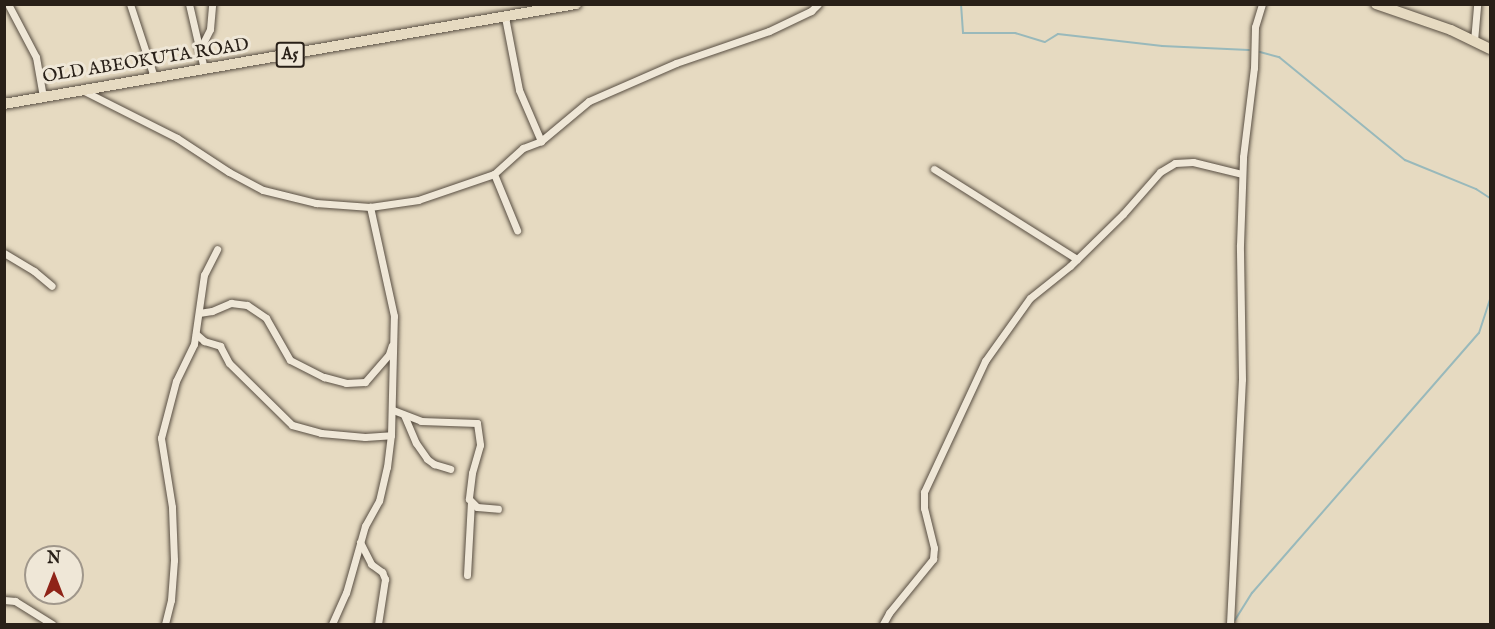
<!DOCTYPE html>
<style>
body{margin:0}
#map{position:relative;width:1495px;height:629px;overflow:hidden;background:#e6dac1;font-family:"IM FELL English",serif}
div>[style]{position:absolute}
.stream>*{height:2px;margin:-1px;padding:0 1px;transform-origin:1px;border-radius:1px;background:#99b9bb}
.roads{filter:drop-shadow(0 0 2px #584e42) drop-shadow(0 0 2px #584e42)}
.minor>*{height:7px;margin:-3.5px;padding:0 3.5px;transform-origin:3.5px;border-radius:3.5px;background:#efe7d7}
.trunk>*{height:10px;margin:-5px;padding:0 5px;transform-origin:5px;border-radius:5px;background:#e6dac1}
span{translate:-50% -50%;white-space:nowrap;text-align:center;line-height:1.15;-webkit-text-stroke:6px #efe7d7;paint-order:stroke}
.shield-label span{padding:2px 4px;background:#efe7d7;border:2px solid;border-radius:4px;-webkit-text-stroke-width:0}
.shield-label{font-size:16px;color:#292018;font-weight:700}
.street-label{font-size:18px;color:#292018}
.frame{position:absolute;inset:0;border:6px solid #292018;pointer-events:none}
.north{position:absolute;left:24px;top:545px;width:60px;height:60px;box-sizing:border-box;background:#efe7d7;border:2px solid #a0978b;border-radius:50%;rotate:0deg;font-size:16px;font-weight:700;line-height:24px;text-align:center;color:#292018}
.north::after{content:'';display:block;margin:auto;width:21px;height:27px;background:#8f2418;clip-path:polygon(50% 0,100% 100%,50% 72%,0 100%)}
</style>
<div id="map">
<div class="stream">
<div style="left:961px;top:4px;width:29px;rotate:86deg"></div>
<div style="left:963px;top:33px;width:52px"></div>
<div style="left:1015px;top:33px;width:31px;rotate:17deg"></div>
<div style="left:1045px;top:42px;width:15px;rotate:-32deg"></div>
<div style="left:1058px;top:34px;width:105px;rotate:6.6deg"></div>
<div style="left:1162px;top:46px;width:87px;rotate:2.6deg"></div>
<div style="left:1260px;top:52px;width:20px;rotate:15deg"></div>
<div style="left:1279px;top:57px;width:163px;rotate:39.3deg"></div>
<div style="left:1405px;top:160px;width:77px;rotate:22.2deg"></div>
<div style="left:1476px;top:189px;width:17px;rotate:33deg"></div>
<div style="left:1235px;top:620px;width:32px;rotate:-58deg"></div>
<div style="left:1252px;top:593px;width:345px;rotate:-48.9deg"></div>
<div style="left:1479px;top:333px;width:35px;rotate:-72deg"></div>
</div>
<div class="roads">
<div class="minor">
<div style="left:8px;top:4px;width:60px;rotate:62.2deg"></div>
<div style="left:36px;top:57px;width:40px;rotate:80deg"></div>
<div style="left:130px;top:4px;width:77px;rotate:71.8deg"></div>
<div style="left:189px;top:4px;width:67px;rotate:77deg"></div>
<div style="left:505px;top:17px;width:74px;rotate:79.1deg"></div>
<div style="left:519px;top:90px;width:56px;rotate:66.7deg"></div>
<div style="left:1474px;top:41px;width:37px;rotate:-85deg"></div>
<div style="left:200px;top:49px;width:22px;rotate:-63deg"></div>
<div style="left:210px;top:29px;width:25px;rotate:-85deg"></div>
<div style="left:84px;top:91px;width:104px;rotate:26.8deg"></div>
<div style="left:177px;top:138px;width:62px;rotate:33.2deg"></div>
<div style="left:229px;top:172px;width:38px;rotate:28deg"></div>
<div style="left:263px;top:190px;width:55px;rotate:13.8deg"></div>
<div style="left:316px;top:203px;width:54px;rotate:4.2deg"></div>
<div style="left:370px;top:207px;width:49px;rotate:-8.3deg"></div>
<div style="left:418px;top:200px;width:80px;rotate:-18.9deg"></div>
<div style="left:494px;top:174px;width:39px;rotate:-42deg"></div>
<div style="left:523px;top:148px;width:19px;rotate:-21deg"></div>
<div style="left:541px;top:141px;width:62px;rotate:-39.8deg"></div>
<div style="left:589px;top:101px;width:95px;rotate:-23.6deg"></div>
<div style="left:676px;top:63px;width:98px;rotate:-19deg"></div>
<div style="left:769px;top:31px;width:47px;rotate:-25.5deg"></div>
<div style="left:811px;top:11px;width:10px;rotate:-45deg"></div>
<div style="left:934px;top:169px;width:169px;rotate:32.2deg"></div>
<div style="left:494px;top:174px;width:61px;rotate:67.7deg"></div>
<div style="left:4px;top:253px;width:35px;rotate:31deg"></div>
<div style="left:34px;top:271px;width:23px;rotate:40deg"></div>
<div style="left:199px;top:313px;width:13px;rotate:-9deg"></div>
<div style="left:212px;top:311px;width:21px;rotate:-23deg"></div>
<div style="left:231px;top:303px;width:16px;rotate:7deg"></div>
<div style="left:247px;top:305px;width:23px;rotate:34deg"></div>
<div style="left:266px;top:318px;width:48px;rotate:60.3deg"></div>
<div style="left:290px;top:360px;width:38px;rotate:27deg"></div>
<div style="left:324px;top:377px;width:23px;rotate:15deg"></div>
<div style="left:346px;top:383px;width:19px;rotate:-3deg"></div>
<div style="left:365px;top:382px;width:37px;rotate:-49deg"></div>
<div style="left:389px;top:354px;width:9px;rotate:-72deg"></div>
<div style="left:196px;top:334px;width:11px;rotate:41deg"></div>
<div style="left:204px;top:341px;width:17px;rotate:17deg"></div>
<div style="left:220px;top:346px;width:19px;rotate:62deg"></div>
<div style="left:229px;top:363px;width:88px;rotate:44.5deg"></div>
<div style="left:292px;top:425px;width:30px;rotate:15deg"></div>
<div style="left:321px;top:433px;width:44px;rotate:5.2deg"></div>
<div style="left:365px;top:437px;width:26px;rotate:-4deg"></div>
<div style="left:393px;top:410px;width:30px;rotate:21deg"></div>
<div style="left:421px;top:421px;width:56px;rotate:2deg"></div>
<div style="left:477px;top:423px;width:22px;rotate:82deg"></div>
<div style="left:480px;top:445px;width:29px;rotate:106deg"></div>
<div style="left:472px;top:473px;width:26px;rotate:97deg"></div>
<div style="left:469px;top:499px;width:11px;rotate:45deg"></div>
<div style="left:477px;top:507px;width:21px;rotate:5deg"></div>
<div style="left:404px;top:415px;width:30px;rotate:67deg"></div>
<div style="left:416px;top:443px;width:19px;rotate:55deg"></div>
<div style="left:427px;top:459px;width:9px;rotate:36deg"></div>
<div style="left:434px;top:464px;width:17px;rotate:17deg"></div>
<div style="left:360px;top:542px;width:25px;rotate:63deg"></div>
<div style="left:371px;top:564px;width:14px;rotate:36deg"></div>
<div style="left:382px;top:572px;width:8px;rotate:67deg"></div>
<div style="left:385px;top:579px;width:46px;rotate:98.8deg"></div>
<div style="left:467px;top:575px;width:73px;rotate:-86.9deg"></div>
<div style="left:4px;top:600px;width:11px;rotate:5deg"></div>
<div style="left:15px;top:601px;width:44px;rotate:31.9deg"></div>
<div style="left:165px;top:624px;width:25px;rotate:-76deg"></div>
<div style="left:171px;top:600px;width:40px;rotate:-85.7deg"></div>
<div style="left:174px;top:560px;width:53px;rotate:-92.2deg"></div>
<div style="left:172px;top:507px;width:70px;rotate:-99.1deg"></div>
<div style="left:161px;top:438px;width:59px;rotate:-75.3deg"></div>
<div style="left:176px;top:381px;width:41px;rotate:-64.1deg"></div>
<div style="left:194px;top:344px;width:70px;rotate:-81.8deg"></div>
<div style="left:204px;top:275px;width:29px;rotate:-63deg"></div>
<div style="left:332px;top:624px;width:34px;rotate:-66deg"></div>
<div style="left:346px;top:593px;width:70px;rotate:-74.2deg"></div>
<div style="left:365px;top:526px;width:29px;rotate:-61deg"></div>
<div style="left:379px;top:501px;width:35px;rotate:-77deg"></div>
<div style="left:387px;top:467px;width:32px;rotate:-83deg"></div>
<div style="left:391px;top:435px;width:119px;rotate:-88.6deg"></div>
<div style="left:394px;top:316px;width:112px;rotate:-102.4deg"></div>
<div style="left:883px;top:624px;width:13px;rotate:-61deg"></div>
<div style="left:889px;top:613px;width:70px;rotate:-50.8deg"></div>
<div style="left:933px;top:559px;width:11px;rotate:-85deg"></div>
<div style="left:934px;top:548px;width:41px;rotate:-104deg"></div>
<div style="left:924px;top:508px;width:16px;rotate:-90deg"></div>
<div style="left:924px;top:492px;width:145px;rotate:-65deg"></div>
<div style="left:985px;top:361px;width:77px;rotate:-54.5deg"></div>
<div style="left:1030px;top:298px;width:51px;rotate:-38.7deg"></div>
<div style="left:1070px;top:266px;width:74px;rotate:-44.5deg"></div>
<div style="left:1123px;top:214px;width:56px;rotate:-48.6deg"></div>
<div style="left:1160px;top:172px;width:17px;rotate:-31deg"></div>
<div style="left:1175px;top:163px;width:18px;rotate:-3deg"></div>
<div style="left:1193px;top:162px;width:50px;rotate:13.8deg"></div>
<div style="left:1230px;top:624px;width:245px;rotate:-87.2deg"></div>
<div style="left:1242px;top:379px;width:134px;rotate:-90.9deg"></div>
<div style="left:1240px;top:245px;width:88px;rotate:-88deg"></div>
<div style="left:1243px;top:157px;width:90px;rotate:-83deg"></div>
<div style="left:1254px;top:68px;width:41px;rotate:-88.6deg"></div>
<div style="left:1255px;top:27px;width:24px;rotate:-73deg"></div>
</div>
<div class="trunk">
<div style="left:1376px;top:4px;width:79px;rotate:19.1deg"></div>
<div style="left:1451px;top:30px;width:43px;rotate:26deg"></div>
<div style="left:4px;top:104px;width:581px;rotate:-9.92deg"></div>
</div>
</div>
<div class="shield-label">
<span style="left:290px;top:55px">A5</span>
</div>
<div class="street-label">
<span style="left:146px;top:62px;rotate:-9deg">OLD ABEOKUTA ROAD</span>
</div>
<div class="frame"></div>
<div class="north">N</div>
</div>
